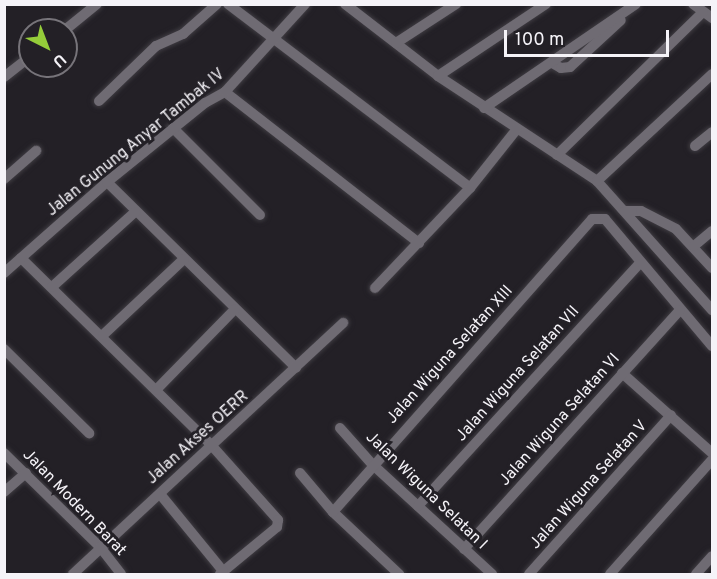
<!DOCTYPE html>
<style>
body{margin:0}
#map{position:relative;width:717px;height:579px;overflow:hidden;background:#232026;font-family:Overpass,sans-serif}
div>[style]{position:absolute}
.roads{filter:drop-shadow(0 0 2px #3f3c42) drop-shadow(0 0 2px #3f3c42)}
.minor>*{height:10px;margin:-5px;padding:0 5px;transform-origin:5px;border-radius:5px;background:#6f6b73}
span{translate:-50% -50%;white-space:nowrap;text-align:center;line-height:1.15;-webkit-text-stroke:6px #232026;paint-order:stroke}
.street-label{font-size:16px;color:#f5f3f8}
.frame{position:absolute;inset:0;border:6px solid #f5f3f8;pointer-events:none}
.north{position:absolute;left:18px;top:18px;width:60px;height:60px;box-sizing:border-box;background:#232026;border:2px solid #77747a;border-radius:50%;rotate:138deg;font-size:16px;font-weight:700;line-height:24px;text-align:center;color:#f5f3f8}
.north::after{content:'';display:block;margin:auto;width:21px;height:27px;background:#95cc3a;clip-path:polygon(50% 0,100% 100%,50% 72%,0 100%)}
.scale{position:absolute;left:504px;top:30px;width:165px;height:27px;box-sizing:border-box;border:3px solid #f5f3f8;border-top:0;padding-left:8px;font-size:18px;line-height:21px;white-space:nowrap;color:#f5f3f8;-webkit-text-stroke:4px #232026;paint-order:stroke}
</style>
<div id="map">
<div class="roads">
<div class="minor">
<div style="left:228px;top:4px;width:304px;rotate:37.2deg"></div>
<div style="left:345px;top:4px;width:118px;rotate:37.7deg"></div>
<div style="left:438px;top:76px;width:191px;rotate:33.4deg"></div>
<div style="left:597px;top:181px;width:173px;rotate:48.3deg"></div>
<div style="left:693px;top:4px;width:24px;rotate:36deg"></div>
<div style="left:65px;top:30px;width:41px;rotate:-39.1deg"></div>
<div style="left:396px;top:43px;width:72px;rotate:-33deg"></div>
<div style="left:552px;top:63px;width:10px;rotate:29deg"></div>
<div style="left:561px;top:68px;width:9px;rotate:-6deg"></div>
<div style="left:570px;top:67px;width:69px;rotate:-42.7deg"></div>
<div style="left:438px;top:76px;width:130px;rotate:-33.7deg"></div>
<div style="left:4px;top:77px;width:33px;rotate:-38deg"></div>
<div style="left:225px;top:92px;width:246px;rotate:37.9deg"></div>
<div style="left:99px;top:101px;width:79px;rotate:-44deg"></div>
<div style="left:156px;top:46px;width:30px;rotate:-24deg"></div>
<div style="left:183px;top:34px;width:45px;rotate:-41.4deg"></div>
<div style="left:484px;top:108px;width:184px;rotate:-34.4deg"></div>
<div style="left:173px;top:128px;width:123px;rotate:45deg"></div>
<div style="left:695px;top:146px;width:22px;rotate:-39deg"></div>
<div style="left:557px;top:155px;width:204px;rotate:-44.4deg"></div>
<div style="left:4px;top:179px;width:43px;rotate:-41.2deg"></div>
<div style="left:597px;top:181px;width:157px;rotate:-42.9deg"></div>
<div style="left:107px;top:182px;width:265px;rotate:44.5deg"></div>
<div style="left:625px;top:211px;width:16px"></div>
<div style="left:641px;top:211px;width:39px;rotate:27deg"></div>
<div style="left:676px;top:229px;width:53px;rotate:47.3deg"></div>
<div style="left:694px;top:246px;width:23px;rotate:-40deg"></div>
<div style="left:21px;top:258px;width:269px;rotate:44.5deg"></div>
<div style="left:213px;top:447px;width:98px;rotate:48.3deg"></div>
<div style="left:278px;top:520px;width:7px;rotate:98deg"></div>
<div style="left:277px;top:527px;width:74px;rotate:140.5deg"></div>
<div style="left:4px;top:273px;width:137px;rotate:-41.5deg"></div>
<div style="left:107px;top:182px;width:126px;rotate:-38.9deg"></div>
<div style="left:205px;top:103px;width:23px;rotate:-29deg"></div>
<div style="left:225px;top:92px;width:119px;rotate:-47.7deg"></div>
<div style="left:52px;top:287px;width:112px;rotate:-42.1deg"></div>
<div style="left:375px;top:288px;width:138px;rotate:-46.5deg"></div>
<div style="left:470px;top:188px;width:75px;rotate:-51.5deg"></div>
<div style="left:103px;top:335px;width:111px;rotate:-43.2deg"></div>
<div style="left:4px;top:349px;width:120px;rotate:44.7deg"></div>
<div style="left:622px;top:373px;width:120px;rotate:41.6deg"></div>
<div style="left:156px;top:390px;width:113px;rotate:-45.7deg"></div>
<div style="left:340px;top:428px;width:48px;rotate:48.4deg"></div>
<div style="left:372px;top:464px;width:163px;rotate:42.5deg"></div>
<div style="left:4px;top:453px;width:134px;rotate:44.4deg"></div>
<div style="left:100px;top:547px;width:34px;rotate:52deg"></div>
<div style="left:300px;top:473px;width:51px;rotate:49.8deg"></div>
<div style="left:333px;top:512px;width:91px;rotate:43.2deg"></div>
<div style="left:4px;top:492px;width:29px;rotate:-41deg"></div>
<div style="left:160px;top:494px;width:99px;rotate:50.7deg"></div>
<div style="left:418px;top:506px;width:329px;rotate:-47.6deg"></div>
<div style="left:333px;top:512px;width:391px;rotate:-48.5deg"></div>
<div style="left:592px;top:219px;width:13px"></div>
<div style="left:605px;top:219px;width:166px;rotate:49.9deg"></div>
<div style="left:464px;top:549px;width:322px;rotate:-47.9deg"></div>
<div style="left:73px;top:574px;width:369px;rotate:-42.9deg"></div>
<div style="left:529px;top:574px;width:213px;rotate:-48.2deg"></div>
<div style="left:610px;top:574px;width:153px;rotate:-48.2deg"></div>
<div style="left:696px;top:574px;width:24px;rotate:-48deg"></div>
</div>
</div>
<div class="street-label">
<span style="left:136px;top:143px;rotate:-39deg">Jalan Gunung Anyar Tambak IV</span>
<span style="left:450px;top:355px;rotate:-48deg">Jalan Wiguna Selatan XIII</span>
<span style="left:518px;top:374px;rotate:-48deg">Jalan Wiguna Selatan VII</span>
<span style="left:560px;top:420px;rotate:-48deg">Jalan Wiguna Selatan VI</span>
<span style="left:198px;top:438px;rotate:-42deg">Jalan Akses OERR</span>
<span style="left:589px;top:485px;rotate:-48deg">Jalan Wiguna Selatan V</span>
<span style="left:426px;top:491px;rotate:44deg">Jalan Wiguna Selatan I</span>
<span style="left:74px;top:503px;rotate:46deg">Jalan Modern Barat</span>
</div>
<div class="frame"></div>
<div class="north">U</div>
<div class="scale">100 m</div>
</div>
